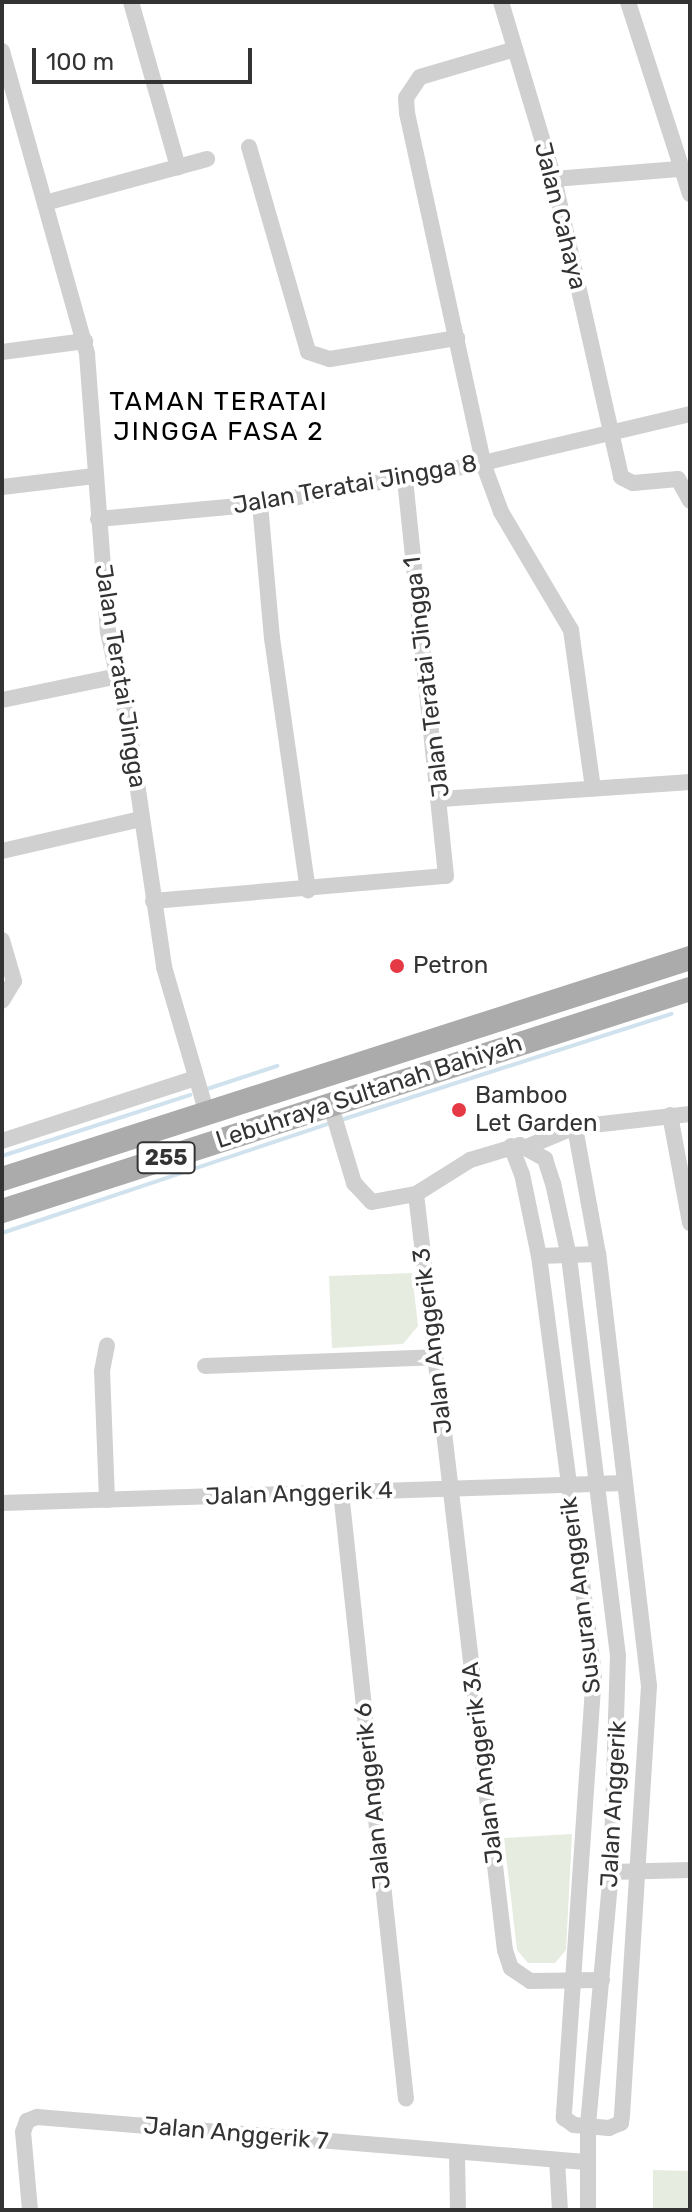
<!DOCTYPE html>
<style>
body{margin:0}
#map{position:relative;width:692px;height:2212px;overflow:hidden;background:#fff;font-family:Rubik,sans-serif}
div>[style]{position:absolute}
.green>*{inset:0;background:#e6ecdf}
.stream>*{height:4px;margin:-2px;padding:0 2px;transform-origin:2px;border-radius:2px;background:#cfe2ee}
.minor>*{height:16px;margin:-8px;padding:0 8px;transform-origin:8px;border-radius:8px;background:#d0d0d0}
.primary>*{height:24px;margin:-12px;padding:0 12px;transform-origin:12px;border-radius:12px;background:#ababab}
.dots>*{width:22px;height:22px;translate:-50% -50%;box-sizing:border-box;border:4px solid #fff;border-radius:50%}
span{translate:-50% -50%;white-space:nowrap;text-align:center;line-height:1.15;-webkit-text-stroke:8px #fff;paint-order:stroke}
.shield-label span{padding:2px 6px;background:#fff;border:2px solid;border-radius:6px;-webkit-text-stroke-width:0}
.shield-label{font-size:22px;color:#333;font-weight:700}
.street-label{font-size:24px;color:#333}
.poi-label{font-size:24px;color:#333}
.left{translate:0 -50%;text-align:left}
.neighbourhood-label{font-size:26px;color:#000;letter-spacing:2px}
.frame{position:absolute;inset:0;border:4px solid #333;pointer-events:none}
.scale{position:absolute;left:32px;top:48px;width:220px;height:36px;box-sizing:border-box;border:4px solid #333;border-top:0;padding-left:10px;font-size:24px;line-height:28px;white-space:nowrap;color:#333;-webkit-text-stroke:6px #fff;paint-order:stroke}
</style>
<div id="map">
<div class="green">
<div style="clip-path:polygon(412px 1273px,418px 1326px,403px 1344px,332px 1348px,329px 1276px)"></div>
<div style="clip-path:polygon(572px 1834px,566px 1950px,555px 1963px,528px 1963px,517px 1950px,504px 1838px)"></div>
<div style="clip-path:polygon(653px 2170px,690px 2171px,690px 2210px,653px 2210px)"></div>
</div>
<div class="stream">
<div style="left:207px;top:1089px;width:74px;rotate:-18.2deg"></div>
<div style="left:344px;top:1119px;width:344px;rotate:-17.8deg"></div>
<div style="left:2px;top:1156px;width:198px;rotate:-18deg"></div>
<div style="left:2px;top:1233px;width:343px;rotate:-18.5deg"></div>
</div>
<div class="minor">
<div style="left:131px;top:2px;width:172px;rotate:74.1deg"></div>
<div style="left:501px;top:2px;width:185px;rotate:73.3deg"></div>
<div style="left:554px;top:179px;width:305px;rotate:77.3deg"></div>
<div style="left:621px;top:477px;width:13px;rotate:27deg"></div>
<div style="left:633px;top:483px;width:45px;rotate:-5.1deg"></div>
<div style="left:678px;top:479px;width:25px;rotate:61deg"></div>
<div style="left:628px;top:2px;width:202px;rotate:72.1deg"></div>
<div style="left:515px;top:49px;width:99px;rotate:163.6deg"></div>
<div style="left:420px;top:77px;width:25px;rotate:124deg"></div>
<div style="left:406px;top:98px;width:15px;rotate:86deg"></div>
<div style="left:407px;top:113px;width:358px;rotate:77.7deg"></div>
<div style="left:483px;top:463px;width:52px;rotate:69.8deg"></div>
<div style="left:501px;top:512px;width:137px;rotate:59.3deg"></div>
<div style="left:571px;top:630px;width:160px;rotate:82.1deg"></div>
<div style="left:2px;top:51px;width:315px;rotate:74.3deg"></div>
<div style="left:87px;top:354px;width:279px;rotate:85.7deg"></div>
<div style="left:108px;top:632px;width:99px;rotate:77.8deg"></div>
<div style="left:129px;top:729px;width:241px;rotate:81.6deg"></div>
<div style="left:164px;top:967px;width:153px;rotate:73.7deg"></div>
<div style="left:249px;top:147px;width:213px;rotate:73.9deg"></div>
<div style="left:308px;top:352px;width:23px;rotate:18deg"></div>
<div style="left:330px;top:359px;width:129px;rotate:-9.4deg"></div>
<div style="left:554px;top:179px;width:125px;rotate:-4.6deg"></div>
<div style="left:45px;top:203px;width:168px;rotate:-15.2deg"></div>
<div style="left:2px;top:352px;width:84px;rotate:-7.5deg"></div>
<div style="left:2px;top:487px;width:93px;rotate:-6.8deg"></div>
<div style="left:260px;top:504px;width:135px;rotate:84.9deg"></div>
<div style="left:272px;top:638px;width:255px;rotate:81.9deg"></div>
<div style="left:98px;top:519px;width:163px;rotate:-5.3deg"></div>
<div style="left:260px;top:504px;width:227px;rotate:-10.4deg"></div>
<div style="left:483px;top:463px;width:213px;rotate:-13.3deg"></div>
<div style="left:2px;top:700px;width:118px;rotate:-11.7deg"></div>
<div style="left:441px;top:799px;width:250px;rotate:-3.9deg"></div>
<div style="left:2px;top:851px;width:143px;rotate:-13deg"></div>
<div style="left:153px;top:901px;width:294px;rotate:-4.9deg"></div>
<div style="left:446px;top:876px;width:401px;rotate:-95.9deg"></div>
<div style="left:2px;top:940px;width:43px;rotate:73.7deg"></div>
<div style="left:14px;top:981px;width:23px;rotate:121deg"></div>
<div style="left:330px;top:1103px;width:84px;rotate:73.3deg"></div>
<div style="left:354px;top:1183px;width:26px;rotate:47deg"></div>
<div style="left:372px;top:1202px;width:45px;rotate:-10.3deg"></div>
<div style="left:416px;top:1194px;width:64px;rotate:-32.2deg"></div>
<div style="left:470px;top:1160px;width:52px;rotate:-16.7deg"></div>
<div style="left:520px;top:1145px;width:29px;rotate:29deg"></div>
<div style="left:545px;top:1159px;width:25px;rotate:72deg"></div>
<div style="left:553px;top:1183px;width:76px;rotate:77.8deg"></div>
<div style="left:569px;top:1257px;width:401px;rotate:83deg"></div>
<div style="left:618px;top:1655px;width:217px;rotate:91.8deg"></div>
<div style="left:611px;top:1872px;width:256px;rotate:95.2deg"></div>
<div style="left:588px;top:2127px;width:83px;rotate:90deg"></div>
<div style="left:670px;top:1115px;width:110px;rotate:79.5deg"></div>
<div style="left:2px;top:1141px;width:204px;rotate:-18deg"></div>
<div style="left:511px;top:1146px;width:30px;rotate:69deg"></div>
<div style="left:522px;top:1174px;width:84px;rotate:78.3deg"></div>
<div style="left:539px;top:1256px;width:421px;rotate:82.5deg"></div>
<div style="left:594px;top:1673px;width:446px;rotate:93.9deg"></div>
<div style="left:564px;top:2118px;width:12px;rotate:35deg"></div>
<div style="left:574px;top:2125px;width:35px;rotate:5deg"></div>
<div style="left:609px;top:2128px;width:13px;rotate:-23deg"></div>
<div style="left:621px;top:2123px;width:8px;rotate:-83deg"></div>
<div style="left:622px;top:2115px;width:430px;rotate:-86.4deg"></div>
<div style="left:649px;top:1686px;width:435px;rotate:-96.7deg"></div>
<div style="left:598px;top:1254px;width:129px;rotate:-100.3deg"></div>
<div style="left:529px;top:1146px;width:50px;rotate:-22.4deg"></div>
<div style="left:575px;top:1127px;width:116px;rotate:-6.4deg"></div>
<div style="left:416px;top:1194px;width:761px;rotate:83.29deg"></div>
<div style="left:505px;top:1950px;width:19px;rotate:72deg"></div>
<div style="left:511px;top:1968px;width:23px;rotate:34deg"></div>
<div style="left:530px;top:1981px;width:72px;rotate:-0.8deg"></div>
<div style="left:539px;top:1256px;width:59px;rotate:-1.9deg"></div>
<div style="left:205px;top:1366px;width:230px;rotate:-2.2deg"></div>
<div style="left:341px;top:1492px;width:610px;rotate:83.89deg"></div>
<div style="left:107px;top:1500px;width:129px;rotate:-92.2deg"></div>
<div style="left:102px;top:1371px;width:26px;rotate:-79deg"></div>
<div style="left:2px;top:1503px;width:623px;rotate:-1.84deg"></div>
<div style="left:611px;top:1872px;width:79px;rotate:-1.5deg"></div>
<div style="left:457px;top:2154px;width:56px;rotate:89deg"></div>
<div style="left:557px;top:2160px;width:50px;rotate:86.6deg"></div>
<div style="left:30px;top:2210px;width:78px;rotate:-95.1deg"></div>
<div style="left:23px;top:2132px;width:12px;rotate:-70deg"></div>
<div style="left:27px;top:2121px;width:11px;rotate:-22deg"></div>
<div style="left:37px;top:2117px;width:550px;rotate:4.69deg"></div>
</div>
<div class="primary">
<div style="left:2px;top:1179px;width:723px;rotate:-17.81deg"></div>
<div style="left:2px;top:1211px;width:723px;rotate:-17.88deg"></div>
</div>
<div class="dots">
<div style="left:397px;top:966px;background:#e63946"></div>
<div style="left:459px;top:1110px;background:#e63946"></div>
</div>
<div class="shield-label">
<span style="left:166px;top:1158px">255</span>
</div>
<div class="street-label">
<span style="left:560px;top:216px;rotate:76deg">Jalan Cahaya</span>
<span style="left:355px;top:485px;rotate:-10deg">Jalan Teratai Jingga 8</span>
<span style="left:120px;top:676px;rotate:81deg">Jalan Teratai Jingga</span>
<span style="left:427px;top:677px;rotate:-97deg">Jalan Teratai Jingga 1</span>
<span style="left:369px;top:1092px;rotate:-18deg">Lebuhraya Sultanah Bahiyah</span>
<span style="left:433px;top:1341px;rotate:-97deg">Jalan Anggerik 3</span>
<span style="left:299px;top:1494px;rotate:-2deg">Jalan Anggerik 4</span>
<span style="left:581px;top:1595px;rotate:-97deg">Susuran Anggerik</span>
<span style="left:483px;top:1763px;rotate:-97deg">Jalan Anggerik 3A</span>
<span style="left:373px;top:1796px;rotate:-96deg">Jalan Anggerik 6</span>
<span style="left:614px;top:1804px;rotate:-87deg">Jalan Anggerik</span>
<span style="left:236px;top:2134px;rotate:5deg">Jalan Anggerik 7</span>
</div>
<div class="poi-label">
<span class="left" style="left:413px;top:966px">Petron</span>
<span class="left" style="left:475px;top:1110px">Bamboo<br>Let Garden</span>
</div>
<div class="neighbourhood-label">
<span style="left:219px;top:417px">TAMAN TERATAI<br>JINGGA FASA 2</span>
</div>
<div class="frame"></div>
<div class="scale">100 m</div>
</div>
